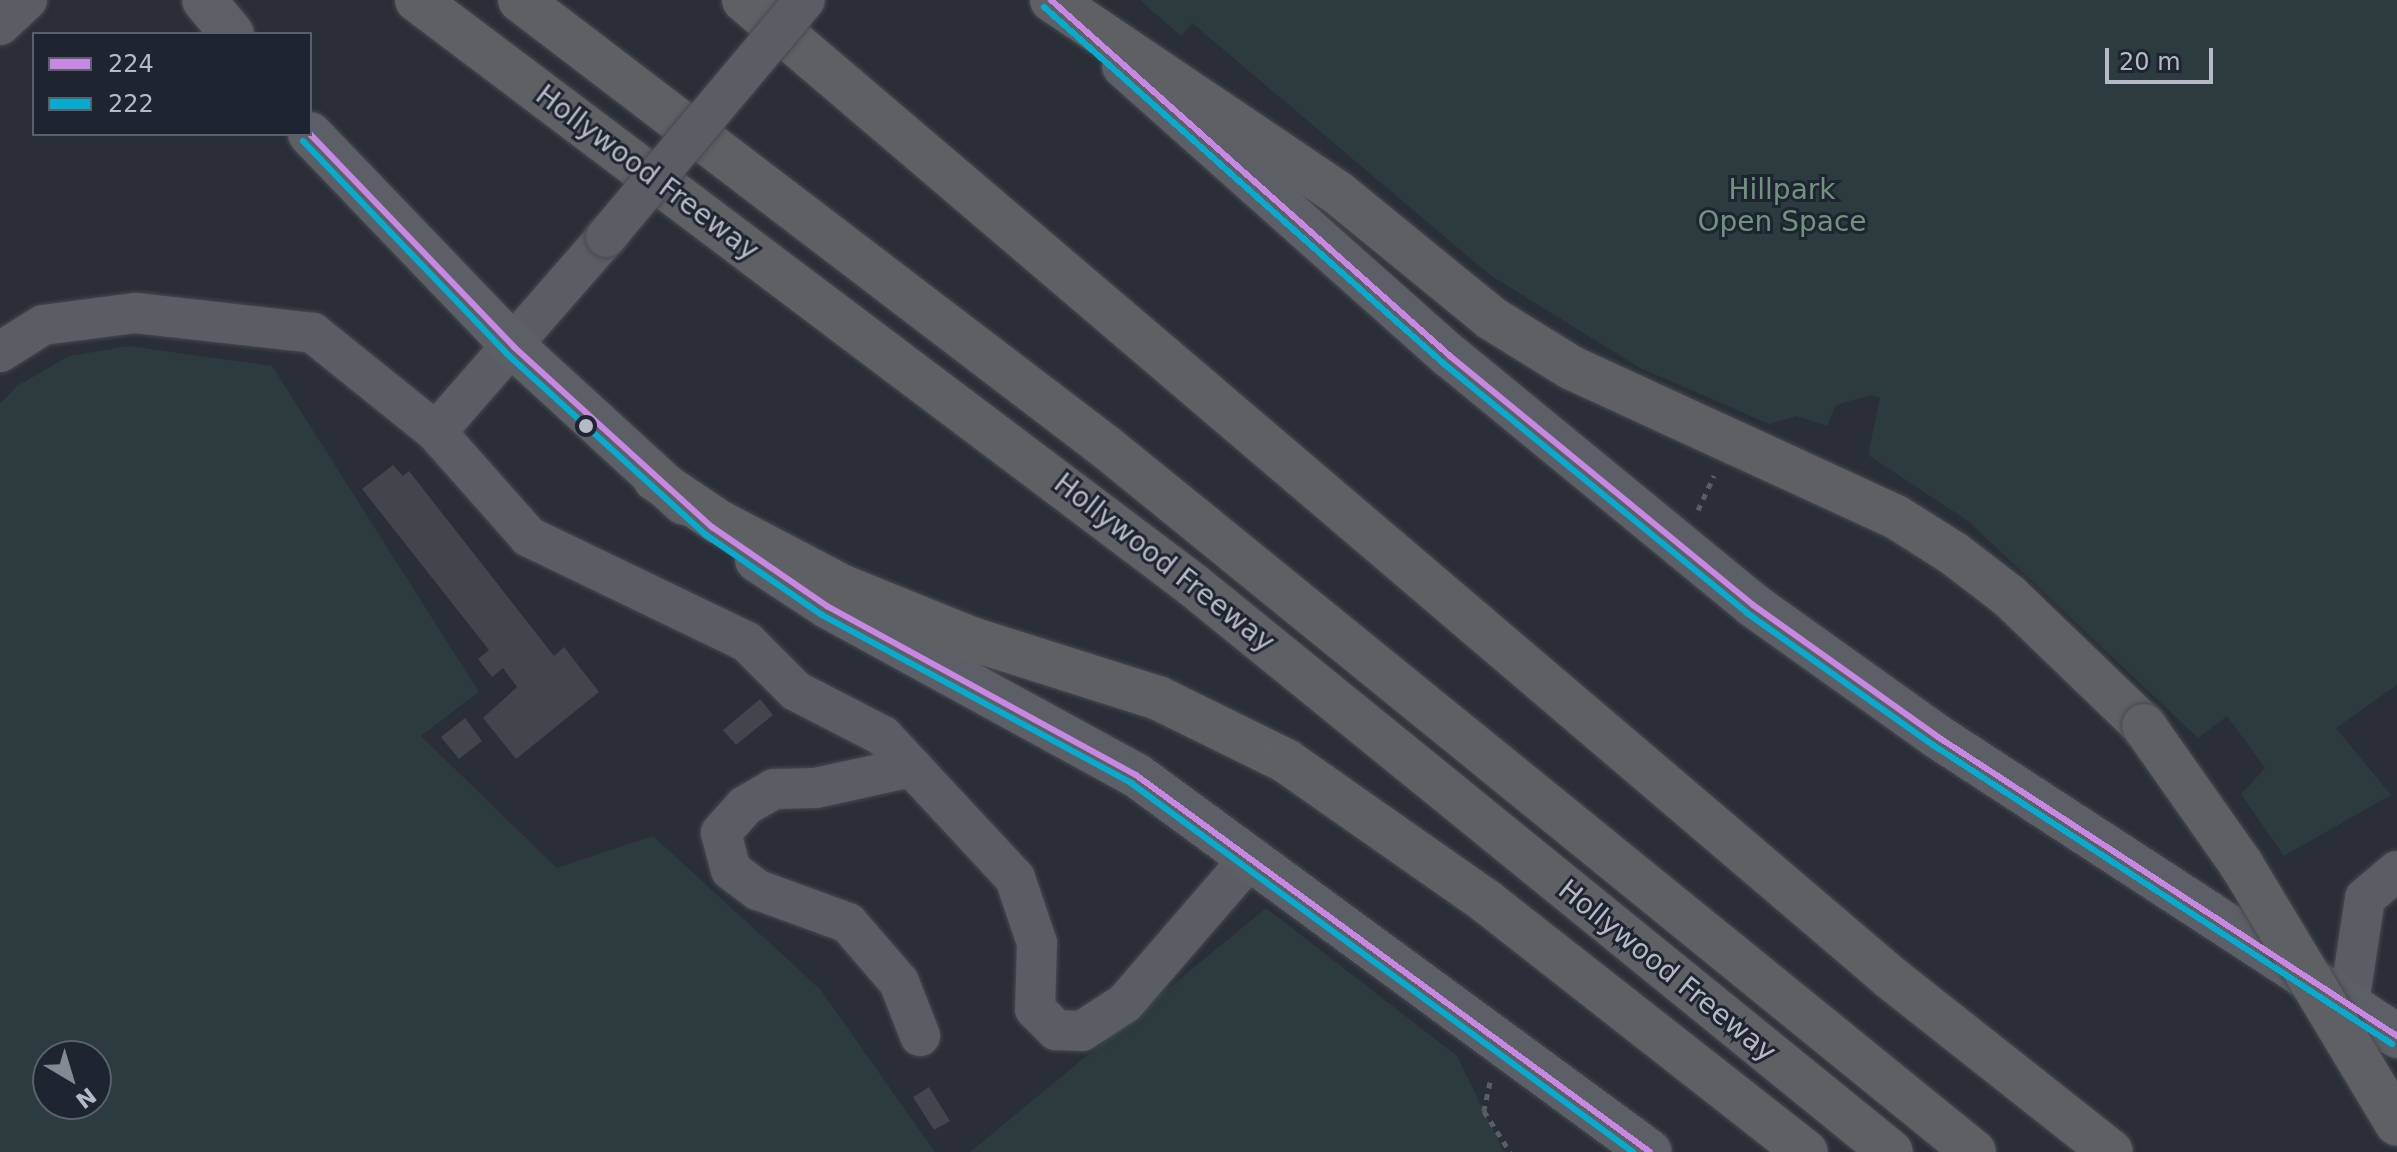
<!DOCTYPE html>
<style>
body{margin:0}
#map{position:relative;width:2397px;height:1152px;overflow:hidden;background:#2a2e36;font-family:"DejaVu Sans",sans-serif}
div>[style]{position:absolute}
.green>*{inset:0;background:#2c3b3e}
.building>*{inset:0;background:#42454c}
.path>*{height:5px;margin-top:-2.5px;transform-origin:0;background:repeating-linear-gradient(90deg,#5a5d63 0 6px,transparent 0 12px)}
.roads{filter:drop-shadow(0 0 2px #46494f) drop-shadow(0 0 2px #46494f)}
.minor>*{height:40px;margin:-20px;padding:0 20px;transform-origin:20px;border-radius:20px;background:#5a5d64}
.major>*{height:44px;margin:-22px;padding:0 22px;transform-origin:22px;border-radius:22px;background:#5c5f65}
.highway>*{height:44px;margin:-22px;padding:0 22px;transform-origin:22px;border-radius:22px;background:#5f6064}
.bridges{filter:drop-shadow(0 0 2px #46494f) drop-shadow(0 0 2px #46494f)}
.minor-bridge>*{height:40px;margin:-20px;padding:0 20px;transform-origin:20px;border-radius:20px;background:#5a5d64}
.highway-bridge>*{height:44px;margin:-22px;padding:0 22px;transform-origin:22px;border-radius:22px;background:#5f6064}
.bus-1>*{height:6px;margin:-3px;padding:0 3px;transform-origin:3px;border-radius:3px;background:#c787e3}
.bus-2>*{height:6px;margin:-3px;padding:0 3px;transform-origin:3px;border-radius:3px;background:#06acd0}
.dots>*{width:22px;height:22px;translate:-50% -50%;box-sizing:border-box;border:4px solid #1e2430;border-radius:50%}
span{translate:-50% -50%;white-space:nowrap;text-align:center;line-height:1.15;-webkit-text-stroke:6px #1e2430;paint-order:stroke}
.street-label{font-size:28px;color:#b5bac6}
.park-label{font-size:28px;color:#6e957b}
.legend{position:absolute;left:32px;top:32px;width:280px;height:104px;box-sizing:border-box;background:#1e2430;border:2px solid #5a606c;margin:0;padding:10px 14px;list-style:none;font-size:24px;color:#b5bac6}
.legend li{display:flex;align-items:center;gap:16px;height:40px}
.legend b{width:40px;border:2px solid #5a606c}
.north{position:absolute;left:32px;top:1040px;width:80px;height:80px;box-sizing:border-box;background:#1e2430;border:2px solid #5a606c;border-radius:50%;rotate:142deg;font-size:22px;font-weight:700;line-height:32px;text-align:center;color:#b5bac6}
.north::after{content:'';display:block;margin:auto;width:28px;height:36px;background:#848994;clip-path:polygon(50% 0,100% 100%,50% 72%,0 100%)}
.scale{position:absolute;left:2105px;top:48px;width:108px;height:36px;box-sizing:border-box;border:4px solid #b5bac6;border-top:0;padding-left:10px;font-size:24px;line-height:28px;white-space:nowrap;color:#b5bac6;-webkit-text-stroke:6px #1e2430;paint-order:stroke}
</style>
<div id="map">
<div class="green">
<div style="clip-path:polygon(1140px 0,2397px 0,2397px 685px,2336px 728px,2391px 795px,2284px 856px,2241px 794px,2265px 768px,2227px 716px,2198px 738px,1968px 521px,1868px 455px,1880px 398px,1871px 395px,1836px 405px,1827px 426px,1797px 416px,1769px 424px,1640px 368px,1490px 275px,1192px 23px,1181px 36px)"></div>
<div style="clip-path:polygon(evenodd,129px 346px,272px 366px,479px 692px,421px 736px,557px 868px,653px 836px,820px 989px,935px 1152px,0 1152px,0 404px,17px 386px,69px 356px,129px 346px,96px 1056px,96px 1104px,48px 1104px,48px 1056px,96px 1056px)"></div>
<div style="clip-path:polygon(1266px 908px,1457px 1056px,1504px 1152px,970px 1152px)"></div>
</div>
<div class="building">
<div style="clip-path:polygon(393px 465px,403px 476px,409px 471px,554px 656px,564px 647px,599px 692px,516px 759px,483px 718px,517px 687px,503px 668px,492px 677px,478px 659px,489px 650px,362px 489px)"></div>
<div style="clip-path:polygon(760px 699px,773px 715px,736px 745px,723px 730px)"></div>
<div style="clip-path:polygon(465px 718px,482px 741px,459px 759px,441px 737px)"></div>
<div style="clip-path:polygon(929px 1087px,950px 1121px,934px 1130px,913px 1097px)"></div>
</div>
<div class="path">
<div style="left:1698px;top:510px;width:38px;rotate:-65deg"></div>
<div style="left:1490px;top:1082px;width:30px;rotate:102deg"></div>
<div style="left:1484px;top:1111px;width:49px;rotate:57.6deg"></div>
</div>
<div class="roads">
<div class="minor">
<div style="left:0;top:25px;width:37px;rotate:-43deg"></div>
<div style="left:0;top:352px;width:51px;rotate:-32.1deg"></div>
<div style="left:43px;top:325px;width:94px;rotate:-7.4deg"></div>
<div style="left:136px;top:313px;width:178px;rotate:6.4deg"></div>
<div style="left:313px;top:333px;width:158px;rotate:38.8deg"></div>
<div style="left:436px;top:432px;width:140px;rotate:48.5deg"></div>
<div style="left:529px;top:537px;width:242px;rotate:25.7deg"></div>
<div style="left:747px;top:642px;width:69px;rotate:45deg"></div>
<div style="left:796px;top:691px;width:98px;rotate:27.3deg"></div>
<div style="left:883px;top:736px;width:194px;rotate:47.1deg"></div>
<div style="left:1015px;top:878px;width:69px;rotate:71.3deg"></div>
<div style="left:1037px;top:943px;width:66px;rotate:91.7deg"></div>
<div style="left:1035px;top:1009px;width:30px;rotate:45deg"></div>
<div style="left:1056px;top:1030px;width:26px;rotate:2deg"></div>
<div style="left:1082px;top:1031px;width:51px;rotate:-33.1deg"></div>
<div style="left:1125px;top:1003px;width:193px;rotate:-49.2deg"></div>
<div style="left:436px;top:432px;width:259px;rotate:-48.9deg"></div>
<div style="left:912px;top:767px;width:98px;rotate:167.7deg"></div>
<div style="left:816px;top:788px;width:42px;rotate:178.6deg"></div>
<div style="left:774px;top:789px;width:34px;rotate:150deg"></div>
<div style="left:745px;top:806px;width:36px;rotate:132deg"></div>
<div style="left:721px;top:833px;width:38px;rotate:75deg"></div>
<div style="left:731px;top:870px;width:34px;rotate:37deg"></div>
<div style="left:758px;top:890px;width:96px;rotate:20.1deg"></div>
<div style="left:848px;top:923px;width:78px;rotate:49.2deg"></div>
<div style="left:899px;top:982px;width:58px;rotate:68.7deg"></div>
<div style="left:2349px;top:1003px;width:106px;rotate:-81.3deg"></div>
<div style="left:2365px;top:898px;width:42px;rotate:-40.2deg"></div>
</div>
<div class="major">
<div style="left:204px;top:0;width:44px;rotate:50.5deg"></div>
<div style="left:1124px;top:66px;width:436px;rotate:41.7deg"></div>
<div style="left:1450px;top:356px;width:392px;rotate:39.4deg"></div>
<div style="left:1753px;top:605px;width:227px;rotate:35.5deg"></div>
<div style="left:1938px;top:737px;width:548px;rotate:33.08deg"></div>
<div style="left:310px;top:134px;width:295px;rotate:46.2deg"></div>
<div style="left:514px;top:347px;width:231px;rotate:42.5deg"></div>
<div style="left:757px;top:560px;width:84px;rotate:33.3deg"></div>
<div style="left:827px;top:606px;width:352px;rotate:28.7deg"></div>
<div style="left:1136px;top:775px;width:637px;rotate:36.26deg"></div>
</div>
<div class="highway">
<div style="left:417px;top:0;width:972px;rotate:37.01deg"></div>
<div style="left:1193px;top:585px;width:899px;rotate:39.09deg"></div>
<div style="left:520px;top:0;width:737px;rotate:37.34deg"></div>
<div style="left:1106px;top:447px;width:1118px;rotate:39.08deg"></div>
<div style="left:744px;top:0;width:1507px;rotate:40.45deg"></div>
<div style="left:1891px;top:978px;width:280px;rotate:38.3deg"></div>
<div style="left:1052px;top:0;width:345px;rotate:34deg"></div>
<div style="left:1338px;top:193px;width:198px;rotate:39.2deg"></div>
<div style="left:1491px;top:318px;width:95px;rotate:31.7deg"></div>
<div style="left:1572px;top:368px;width:357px;rotate:24.7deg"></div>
<div style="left:1896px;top:517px;width:67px;rotate:32.3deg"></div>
<div style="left:1953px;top:553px;width:71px;rotate:37.5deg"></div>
<div style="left:2009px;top:596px;width:187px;rotate:43.9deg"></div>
<div style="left:655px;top:479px;width:77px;rotate:33.9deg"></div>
<div style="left:719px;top:522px;width:140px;rotate:27.7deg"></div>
<div style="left:843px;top:587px;width:139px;rotate:22deg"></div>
<div style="left:972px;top:639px;width:195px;rotate:17.6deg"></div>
<div style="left:1158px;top:698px;width:143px;rotate:26.2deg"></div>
<div style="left:1286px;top:761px;width:246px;rotate:35deg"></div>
<div style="left:1487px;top:902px;width:405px;rotate:38.1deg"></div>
</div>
</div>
<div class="bridges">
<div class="minor-bridge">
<div style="left:606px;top:237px;width:309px;rotate:-50deg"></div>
</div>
<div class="highway-bridge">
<div style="left:2144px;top:726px;width:169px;rotate:54.9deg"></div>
<div style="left:2241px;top:864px;width:303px;rotate:59deg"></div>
</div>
</div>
<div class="bus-1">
<div style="left:1051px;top:0;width:535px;rotate:41.74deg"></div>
<div style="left:1450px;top:356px;width:392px;rotate:39.4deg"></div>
<div style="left:1753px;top:605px;width:227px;rotate:35.5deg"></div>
<div style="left:1938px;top:737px;width:548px;rotate:33.08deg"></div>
<div style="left:310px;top:134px;width:295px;rotate:46.2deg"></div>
<div style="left:514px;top:347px;width:268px;rotate:42.3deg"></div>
<div style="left:712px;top:527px;width:140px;rotate:34.5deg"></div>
<div style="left:827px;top:606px;width:352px;rotate:28.7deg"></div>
<div style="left:1136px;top:775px;width:637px;rotate:36.26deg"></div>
</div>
<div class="bus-2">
<div style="left:1044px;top:7px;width:535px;rotate:41.74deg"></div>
<div style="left:1443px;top:363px;width:394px;rotate:39.4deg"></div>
<div style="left:1747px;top:613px;width:228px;rotate:35.4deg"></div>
<div style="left:1933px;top:745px;width:548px;rotate:33.08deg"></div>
<div style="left:303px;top:141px;width:295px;rotate:46.2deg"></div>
<div style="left:507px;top:354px;width:269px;rotate:42.3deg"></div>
<div style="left:706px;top:535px;width:141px;rotate:34.6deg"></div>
<div style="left:822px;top:615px;width:352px;rotate:28.5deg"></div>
<div style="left:1131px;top:783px;width:623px;rotate:36.32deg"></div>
</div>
<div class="dots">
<div style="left:586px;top:426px;background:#b5bac6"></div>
</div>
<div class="street-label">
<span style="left:647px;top:173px;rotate:37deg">Hollywood Freeway</span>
<span style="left:1164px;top:563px;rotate:38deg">Hollywood Freeway</span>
<span style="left:1667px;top:971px;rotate:39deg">Hollywood Freeway</span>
</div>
<div class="park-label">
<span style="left:1782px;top:206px">Hillpark<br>Open Space</span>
</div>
<ul class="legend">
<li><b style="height:10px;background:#c787e3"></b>224</li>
<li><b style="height:10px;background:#06acd0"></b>222</li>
</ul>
<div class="north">N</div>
<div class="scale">20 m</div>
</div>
